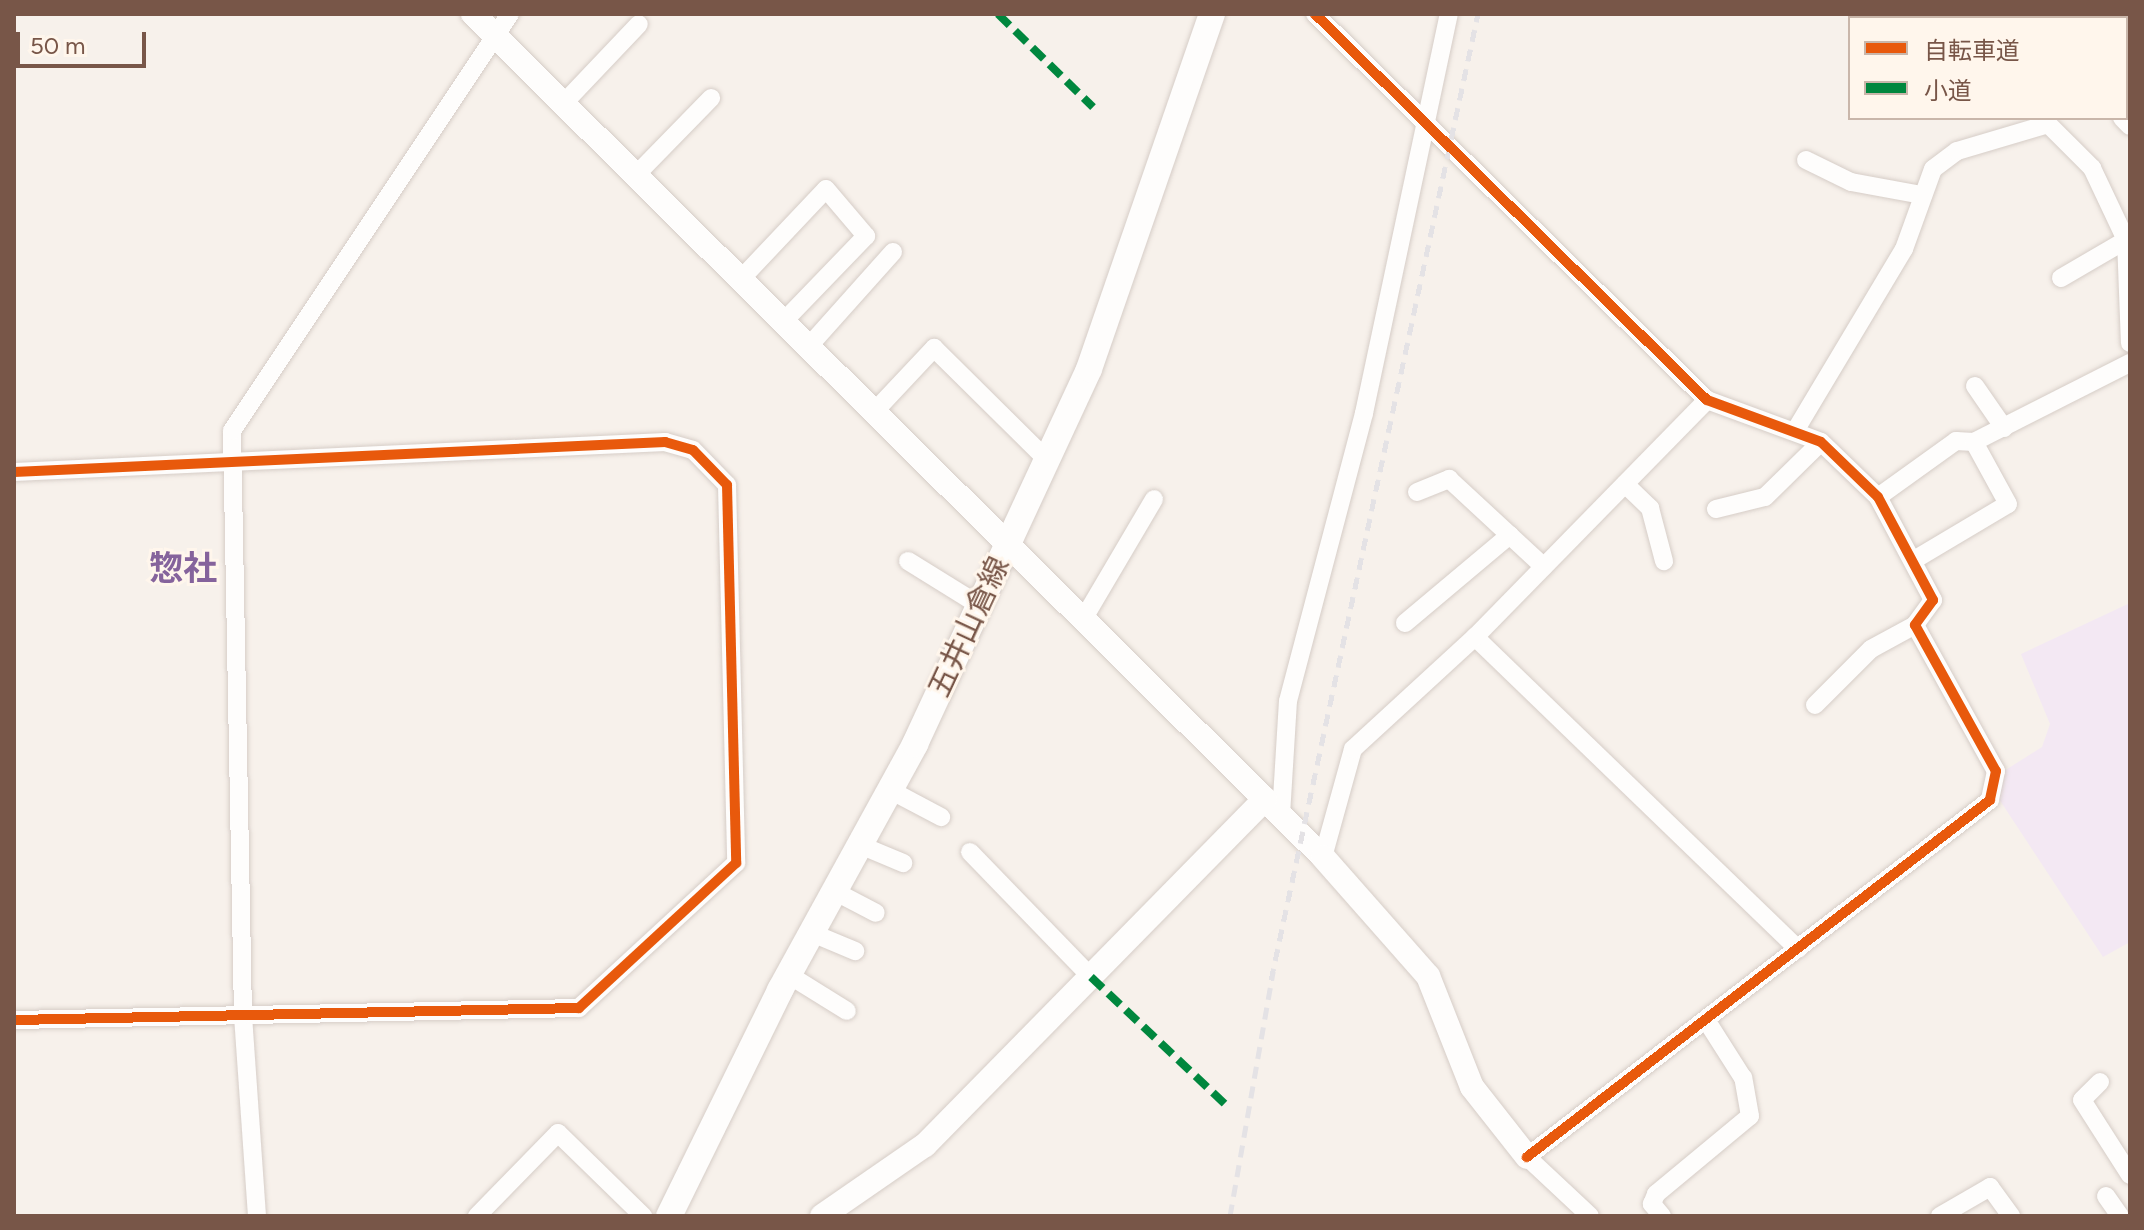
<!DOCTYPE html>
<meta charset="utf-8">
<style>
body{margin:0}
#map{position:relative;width:2144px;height:1230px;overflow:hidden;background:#f7f1eb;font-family:Figtree,"Noto Sans JP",sans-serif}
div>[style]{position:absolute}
.education>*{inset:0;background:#f3e8f3}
.roads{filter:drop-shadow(0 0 2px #d6cdc7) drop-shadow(0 0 2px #d6cdc7)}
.minor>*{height:18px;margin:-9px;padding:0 9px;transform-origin:9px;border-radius:9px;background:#fefdfc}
.tertiary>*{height:24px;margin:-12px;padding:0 12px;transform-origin:12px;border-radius:12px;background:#fefdfc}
.secondary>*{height:26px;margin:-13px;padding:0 13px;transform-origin:13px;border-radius:13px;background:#fefdfc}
.rail>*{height:5px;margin-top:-2.5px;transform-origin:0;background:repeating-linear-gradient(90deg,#e4e2e5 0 12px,transparent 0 20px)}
.quiet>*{height:8px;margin-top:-4px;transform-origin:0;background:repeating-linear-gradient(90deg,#00873e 0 16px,transparent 0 24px)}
.cycleway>*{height:10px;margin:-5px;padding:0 5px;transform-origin:5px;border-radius:5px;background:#e8590c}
span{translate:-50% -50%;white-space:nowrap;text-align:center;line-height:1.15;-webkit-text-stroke:6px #fff6ec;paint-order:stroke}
.street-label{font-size:30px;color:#785648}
.quarter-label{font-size:34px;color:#85639c;font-weight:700}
.frame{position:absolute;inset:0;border:16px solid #785648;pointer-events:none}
.legend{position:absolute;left:1848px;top:16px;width:280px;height:104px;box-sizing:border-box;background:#fff6ec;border:2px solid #c9b6aa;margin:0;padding:10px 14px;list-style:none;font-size:24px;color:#785648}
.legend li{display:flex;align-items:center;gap:16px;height:40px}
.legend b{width:40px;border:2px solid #c9b6aa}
.scale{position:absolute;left:16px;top:32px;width:130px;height:36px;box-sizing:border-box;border:4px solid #785648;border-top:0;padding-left:10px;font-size:24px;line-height:28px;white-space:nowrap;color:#785648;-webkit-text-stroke:6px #fff6ec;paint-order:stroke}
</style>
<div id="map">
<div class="education">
<div style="clip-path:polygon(2130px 603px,2130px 942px,2103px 957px,1999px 799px,2004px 771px,2042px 747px,2050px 724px,2021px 654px)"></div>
</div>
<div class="roads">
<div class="minor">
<div style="left:1315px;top:14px;width:550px;rotate:44.56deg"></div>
<div style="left:1707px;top:400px;width:121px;rotate:20.2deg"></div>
<div style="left:1821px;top:442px;width:79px;rotate:44deg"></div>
<div style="left:1878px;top:497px;width:117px;rotate:61.9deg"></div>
<div style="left:1933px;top:600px;width:31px;rotate:126deg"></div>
<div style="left:1915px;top:625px;width:167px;rotate:61deg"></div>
<div style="left:1996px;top:771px;width:30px;rotate:102deg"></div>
<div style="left:1990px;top:800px;width:585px;rotate:142.37deg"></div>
<div style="left:1527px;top:1157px;width:86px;rotate:43.1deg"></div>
<div style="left:1930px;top:14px;width:6px;rotate:39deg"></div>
<div style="left:2014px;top:14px;width:6px;rotate:39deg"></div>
<div style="left:2121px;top:18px;width:5px;rotate:-53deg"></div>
<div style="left:563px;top:104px;width:110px;rotate:-46.5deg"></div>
<div style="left:2042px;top:118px;width:71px;rotate:45deg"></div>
<div style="left:2092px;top:168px;width:80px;rotate:64.7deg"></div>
<div style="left:2126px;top:240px;width:103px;rotate:87.8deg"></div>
<div style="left:2122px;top:118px;width:11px;rotate:45deg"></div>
<div style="left:1806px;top:160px;width:50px;rotate:26.1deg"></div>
<div style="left:1851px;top:182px;width:72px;rotate:10.4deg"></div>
<div style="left:635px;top:176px;width:109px;rotate:-45.7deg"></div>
<div style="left:2061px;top:278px;width:75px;rotate:-30.3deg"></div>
<div style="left:740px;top:280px;width:125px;rotate:-46.6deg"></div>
<div style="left:826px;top:189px;width:62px;rotate:49.6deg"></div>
<div style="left:866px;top:236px;width:118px;rotate:134deg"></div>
<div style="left:809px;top:346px;width:126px;rotate:-48.2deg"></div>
<div style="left:1975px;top:386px;width:51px;rotate:55.4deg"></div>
<div style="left:874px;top:412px;width:88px;rotate:-46.8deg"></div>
<div style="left:934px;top:348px;width:158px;rotate:44.7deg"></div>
<div style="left:1795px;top:431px;width:212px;rotate:-59.1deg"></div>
<div style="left:1904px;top:249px;width:85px;rotate:-70.1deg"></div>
<div style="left:1933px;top:169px;width:30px;rotate:-37deg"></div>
<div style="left:1957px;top:151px;width:92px;rotate:-16.5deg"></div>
<div style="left:14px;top:472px;width:652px;rotate:-2.64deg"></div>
<div style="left:665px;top:442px;width:29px;rotate:16deg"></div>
<div style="left:693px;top:450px;width:49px;rotate:45.8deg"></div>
<div style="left:727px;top:485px;width:378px;rotate:88.6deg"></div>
<div style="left:736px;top:863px;width:214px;rotate:137.3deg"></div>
<div style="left:579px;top:1008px;width:565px;rotate:178.78deg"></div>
<div style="left:1625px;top:484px;width:35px;rotate:44deg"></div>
<div style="left:1650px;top:508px;width:55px;rotate:75.2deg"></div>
<div style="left:1417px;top:492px;width:35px;rotate:-22deg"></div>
<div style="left:1449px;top:479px;width:129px;rotate:42.8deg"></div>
<div style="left:1878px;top:497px;width:96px;rotate:-35.7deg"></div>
<div style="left:1956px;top:441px;width:18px;rotate:3deg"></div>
<div style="left:1716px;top:509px;width:50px;rotate:-13.8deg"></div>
<div style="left:1765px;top:497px;width:78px;rotate:-44.5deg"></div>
<div style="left:1914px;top:560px;width:109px;rotate:-30.8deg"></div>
<div style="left:2008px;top:504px;width:71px;rotate:-118.7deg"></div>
<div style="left:1974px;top:442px;width:175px;rotate:-26.9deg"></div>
<div style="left:908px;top:561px;width:84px;rotate:31.8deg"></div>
<div style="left:1084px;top:618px;width:138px;rotate:-59.5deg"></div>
<div style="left:1405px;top:623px;width:137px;rotate:-40deg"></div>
<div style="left:1475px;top:637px;width:449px;rotate:44deg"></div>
<div style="left:1815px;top:705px;width:79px;rotate:-45deg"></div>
<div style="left:1871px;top:649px;width:50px;rotate:-28.6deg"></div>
<div style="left:890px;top:790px;width:58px;rotate:27.9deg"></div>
<div style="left:1281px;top:815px;width:114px;rotate:-86.5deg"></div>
<div style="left:1288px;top:701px;width:298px;rotate:-75.2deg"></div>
<div style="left:1364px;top:413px;width:408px;rotate:-78deg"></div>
<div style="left:860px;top:845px;width:47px;rotate:22.7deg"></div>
<div style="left:970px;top:852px;width:174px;rotate:45.9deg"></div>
<div style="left:1323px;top:857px;width:112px;rotate:-74.5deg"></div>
<div style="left:1353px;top:749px;width:166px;rotate:-42.6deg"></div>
<div style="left:1475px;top:637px;width:332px;rotate:-45.6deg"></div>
<div style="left:834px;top:891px;width:47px;rotate:27.6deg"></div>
<div style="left:812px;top:933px;width:47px;rotate:22.7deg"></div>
<div style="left:789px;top:975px;width:68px;rotate:31.8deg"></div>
<div style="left:2100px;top:1082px;width:25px;rotate:135deg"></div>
<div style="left:2082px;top:1100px;width:89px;rotate:57.4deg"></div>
<div style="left:2106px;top:1196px;width:24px;rotate:55deg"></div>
<div style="left:257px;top:1216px;width:201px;rotate:-94deg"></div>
<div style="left:243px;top:1015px;width:584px;rotate:-91.08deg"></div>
<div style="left:232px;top:431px;width:501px;rotate:-56.31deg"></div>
<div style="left:477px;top:1216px;width:116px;rotate:-45.7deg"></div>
<div style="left:558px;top:1133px;width:119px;rotate:44.3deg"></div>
<div style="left:1662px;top:1216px;width:16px;rotate:-130deg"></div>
<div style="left:1652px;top:1204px;width:11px;rotate:-68deg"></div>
<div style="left:1656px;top:1194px;width:122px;rotate:-39.7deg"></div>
<div style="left:1750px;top:1116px;width:39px;rotate:-100deg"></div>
<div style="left:1743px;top:1078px;width:65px;rotate:-122.5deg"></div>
<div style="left:1940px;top:1216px;width:58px;rotate:-30.1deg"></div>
<div style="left:1990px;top:1187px;width:36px;rotate:54deg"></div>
</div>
<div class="tertiary">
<div style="left:473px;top:14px;width:1197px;rotate:44.76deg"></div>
<div style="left:1323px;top:857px;width:159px;rotate:48.6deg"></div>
<div style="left:1428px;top:976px;width:119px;rotate:68.4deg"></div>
<div style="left:1472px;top:1087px;width:89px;rotate:51.8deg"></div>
<div style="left:822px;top:1216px;width:125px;rotate:-34.6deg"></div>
<div style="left:925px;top:1145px;width:485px;rotate:-45.5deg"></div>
</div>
<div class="secondary">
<div style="left:669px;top:1216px;width:252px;rotate:-63.8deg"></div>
<div style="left:780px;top:990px;width:281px;rotate:-61.2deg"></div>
<div style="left:915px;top:744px;width:413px;rotate:-65.1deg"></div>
<div style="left:1089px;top:369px;width:376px;rotate:-70.9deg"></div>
</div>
</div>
<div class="rail">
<div style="left:1271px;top:980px;width:988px;rotate:-77.91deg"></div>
<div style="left:1230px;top:1216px;width:249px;rotate:-80deg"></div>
</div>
<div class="quiet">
<div style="left:998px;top:14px;width:133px;rotate:44.4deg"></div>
<div style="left:1091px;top:977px;width:187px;rotate:43.5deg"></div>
</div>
<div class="cycleway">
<div style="left:1315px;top:14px;width:550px;rotate:44.56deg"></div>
<div style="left:1707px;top:400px;width:121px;rotate:20.2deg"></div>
<div style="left:1821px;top:442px;width:79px;rotate:44deg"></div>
<div style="left:1878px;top:497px;width:117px;rotate:61.9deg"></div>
<div style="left:1933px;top:600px;width:31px;rotate:126deg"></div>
<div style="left:1915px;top:625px;width:167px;rotate:61deg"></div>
<div style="left:1996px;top:771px;width:30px;rotate:102deg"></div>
<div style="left:1990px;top:800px;width:585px;rotate:142.37deg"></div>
<div style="left:14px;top:472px;width:652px;rotate:-2.64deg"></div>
<div style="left:665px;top:442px;width:29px;rotate:16deg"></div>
<div style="left:693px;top:450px;width:49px;rotate:45.8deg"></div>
<div style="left:727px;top:485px;width:378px;rotate:88.6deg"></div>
<div style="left:736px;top:863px;width:214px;rotate:137.3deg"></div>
<div style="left:579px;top:1008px;width:565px;rotate:178.78deg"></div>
</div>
<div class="street-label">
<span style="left:969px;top:627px;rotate:-65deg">五井山倉線</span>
</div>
<div class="quarter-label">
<span style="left:183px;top:569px">惣社</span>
</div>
<div class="frame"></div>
<ul class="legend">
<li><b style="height:10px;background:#e8590c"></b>自転車道</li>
<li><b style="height:10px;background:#00873e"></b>小道</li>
</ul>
<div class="scale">50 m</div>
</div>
